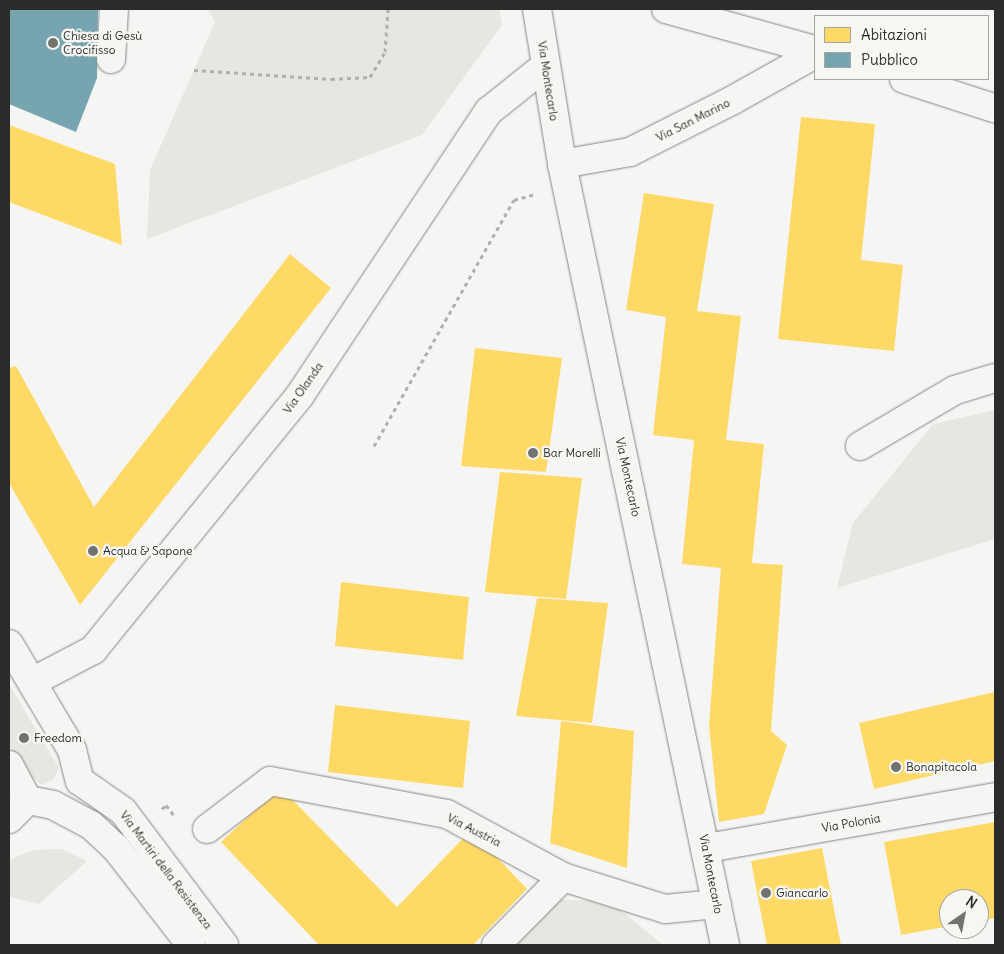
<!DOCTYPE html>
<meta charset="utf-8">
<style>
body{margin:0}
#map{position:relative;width:1004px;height:954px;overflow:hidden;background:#f5f5f3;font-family:Delius,sans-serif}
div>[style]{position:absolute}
.green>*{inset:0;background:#e6e6e2}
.homes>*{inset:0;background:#ffd966}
.public>*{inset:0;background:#76a5af}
.path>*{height:3px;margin-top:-1.5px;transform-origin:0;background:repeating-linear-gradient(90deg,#b0b0af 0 4px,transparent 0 8px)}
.roads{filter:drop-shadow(0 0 1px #868685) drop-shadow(0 0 1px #868685)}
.minor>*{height:28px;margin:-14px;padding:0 14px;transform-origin:14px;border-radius:14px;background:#f5f5f3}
.major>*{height:28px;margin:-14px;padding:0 14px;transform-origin:14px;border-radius:14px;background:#f5f5f3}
.dots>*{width:14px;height:14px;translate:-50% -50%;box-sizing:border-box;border:2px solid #f6f6f2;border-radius:50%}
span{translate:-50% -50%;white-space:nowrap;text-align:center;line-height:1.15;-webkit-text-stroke:5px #f6f6f2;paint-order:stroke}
.poi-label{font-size:12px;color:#2b2b2b}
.left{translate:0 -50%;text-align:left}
.street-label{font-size:12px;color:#2b2b2b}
.frame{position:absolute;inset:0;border:10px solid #2b2b2b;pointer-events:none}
.legend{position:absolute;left:814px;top:15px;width:175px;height:65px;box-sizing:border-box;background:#f6f6f2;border:1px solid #a5a5a2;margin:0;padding:6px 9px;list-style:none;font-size:15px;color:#2b2b2b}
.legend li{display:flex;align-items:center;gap:10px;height:25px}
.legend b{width:25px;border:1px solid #a5a5a2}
.north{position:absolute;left:939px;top:889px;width:50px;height:50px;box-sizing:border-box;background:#f6f6f2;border:1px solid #a5a5a2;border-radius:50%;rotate:33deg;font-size:14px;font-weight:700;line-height:20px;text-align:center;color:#2b2b2b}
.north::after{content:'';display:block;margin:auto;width:18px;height:22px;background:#727271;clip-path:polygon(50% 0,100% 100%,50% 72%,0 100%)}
</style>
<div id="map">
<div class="green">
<div style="clip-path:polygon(208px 9px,499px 9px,502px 25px,422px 135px,147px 239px,150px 170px,215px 22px)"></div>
<div style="clip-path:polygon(995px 410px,995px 539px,837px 588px,853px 523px,933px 424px)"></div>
<div style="clip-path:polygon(9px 684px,59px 768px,53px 780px,42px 785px,26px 773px,9px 745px)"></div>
<div style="clip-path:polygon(61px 849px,87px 861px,39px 904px,9px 897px,9px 860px,33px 850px)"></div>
<div style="clip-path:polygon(553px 899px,611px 902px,663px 945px,510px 945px)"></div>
</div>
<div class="homes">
<div style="clip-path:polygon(801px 117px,875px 124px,861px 260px,903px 265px,894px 351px,778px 339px)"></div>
<div style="clip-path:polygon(9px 125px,115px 164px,122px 245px,9px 202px)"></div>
<div style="clip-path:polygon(644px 193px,714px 204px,697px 311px,741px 316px,726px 440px,764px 444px,752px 563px,783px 565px,771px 731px,787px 745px,764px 814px,719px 822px,709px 726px,721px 568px,682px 564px,694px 440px,653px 435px,666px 317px,626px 310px)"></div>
<div style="clip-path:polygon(290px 254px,331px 288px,80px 605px,9px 483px,9px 368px,16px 366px,94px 507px)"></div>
<div style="clip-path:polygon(475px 348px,562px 358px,546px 472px,461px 466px)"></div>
<div style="clip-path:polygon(500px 472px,582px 478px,566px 599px,485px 592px)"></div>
<div style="clip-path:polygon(341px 582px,469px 597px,463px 660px,335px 646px)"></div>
<div style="clip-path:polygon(537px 598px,608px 603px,592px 723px,516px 716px)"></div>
<div style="clip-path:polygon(995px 692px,995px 761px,874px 789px,859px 723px)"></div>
<div style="clip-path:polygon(335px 705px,470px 721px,463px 788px,328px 772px)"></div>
<div style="clip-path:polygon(561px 721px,634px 731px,627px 868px,550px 843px)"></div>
<div style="clip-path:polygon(280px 787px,397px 907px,471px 830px,527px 889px,473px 945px,319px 945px,221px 842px)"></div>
<div style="clip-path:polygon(995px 822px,995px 918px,979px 921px,979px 899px,949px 899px,949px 926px,901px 935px,884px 842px)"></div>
<div style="clip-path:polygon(822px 848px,841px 945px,767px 945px,751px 861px)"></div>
</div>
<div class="public">
<div style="clip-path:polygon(9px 9px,98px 9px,97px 78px,76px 132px,9px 104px)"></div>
</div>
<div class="path">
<div style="left:194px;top:70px;width:137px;rotate:3.8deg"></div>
<div style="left:331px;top:79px;width:39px;rotate:-3deg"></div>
<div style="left:370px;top:77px;width:29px;rotate:-59deg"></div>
<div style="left:385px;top:52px;width:43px;rotate:-86deg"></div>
<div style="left:374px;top:446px;width:283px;rotate:-60.4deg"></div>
<div style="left:514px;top:200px;width:22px;rotate:-16deg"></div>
<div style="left:162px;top:809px;width:6px;rotate:-45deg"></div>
<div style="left:166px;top:805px;width:16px;rotate:52deg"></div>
</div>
<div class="roads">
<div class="minor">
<div style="left:537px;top:9px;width:157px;rotate:80.8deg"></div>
<div style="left:562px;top:164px;width:798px;rotate:78.21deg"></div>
<div style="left:666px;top:9px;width:155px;rotate:15.4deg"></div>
<div style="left:111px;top:59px;width:50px;rotate:-86.6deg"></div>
<div style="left:904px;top:79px;width:95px;rotate:17.9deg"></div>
<div style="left:562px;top:164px;width:69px;rotate:-10deg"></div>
<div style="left:630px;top:152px;width:115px;rotate:-26.8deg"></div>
<div style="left:733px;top:100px;width:94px;rotate:-29.3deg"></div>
<div style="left:860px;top:446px;width:110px;rotate:-30.5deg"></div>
<div style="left:955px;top:390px;width:42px;rotate:-16.7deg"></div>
<div style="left:32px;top:682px;width:69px;rotate:-27.7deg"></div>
<div style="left:93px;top:650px;width:328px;rotate:-50.9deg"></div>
<div style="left:300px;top:395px;width:341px;rotate:-56.4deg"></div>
<div style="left:489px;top:111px;width:70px;rotate:-38.7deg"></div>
<div style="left:9px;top:819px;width:27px;rotate:-45deg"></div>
<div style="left:207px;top:829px;width:79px;rotate:-37.3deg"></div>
<div style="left:270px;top:781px;width:180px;rotate:10.6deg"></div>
<div style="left:447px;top:814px;width:132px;rotate:28.5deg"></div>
<div style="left:563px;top:877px;width:107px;rotate:17.4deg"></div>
<div style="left:665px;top:909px;width:52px;rotate:-5.5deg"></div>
<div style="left:707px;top:848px;width:292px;rotate:-10deg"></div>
<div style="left:496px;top:945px;width:95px;rotate:-45.4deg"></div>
</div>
<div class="major">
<div style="left:9px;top:644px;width:123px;rotate:59.3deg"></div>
<div style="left:72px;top:750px;width:32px;rotate:76deg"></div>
<div style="left:80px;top:781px;width:52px;rotate:34.9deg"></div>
<div style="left:123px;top:811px;width:168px;rotate:53deg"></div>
<div style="left:9px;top:765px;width:40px;rotate:62deg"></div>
<div style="left:28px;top:800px;width:25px;rotate:11deg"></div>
<div style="left:53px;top:805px;width:43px;rotate:27.8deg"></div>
<div style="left:91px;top:825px;width:33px;rotate:43deg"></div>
<div style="left:115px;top:847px;width:124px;rotate:52.2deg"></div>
</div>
</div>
<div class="dots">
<div style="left:53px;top:43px;background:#727271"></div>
<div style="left:533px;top:453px;background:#727271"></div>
<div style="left:93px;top:551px;background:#727271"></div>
<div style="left:24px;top:738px;background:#727271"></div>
<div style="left:896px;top:767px;background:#727271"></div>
<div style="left:766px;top:893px;background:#727271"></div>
</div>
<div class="poi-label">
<span class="left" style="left:63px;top:43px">Chiesa di Gesù<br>Crocifisso</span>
<span class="left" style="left:543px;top:453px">Bar Morelli</span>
<span class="left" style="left:103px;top:551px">Acqua &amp; Sapone</span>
<span class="left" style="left:34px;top:738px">Freedom</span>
<span class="left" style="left:906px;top:767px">Bonapitacola</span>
<span class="left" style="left:776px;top:893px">Giancarlo</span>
</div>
<div class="street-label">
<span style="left:548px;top:81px;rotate:81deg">Via Montecarlo</span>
<span style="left:693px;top:120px;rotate:-27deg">Via San Marino</span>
<span style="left:303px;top:388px;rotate:-55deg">Via Olanda</span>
<span style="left:628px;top:477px;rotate:78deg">Via Montecarlo</span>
<span style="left:851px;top:823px;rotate:-10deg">Via Polonia</span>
<span style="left:474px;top:830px;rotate:27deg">Via Austria</span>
<span style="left:166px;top:870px;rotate:53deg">Via Martiri della Resistenza</span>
<span style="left:711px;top:874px;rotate:79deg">Via Montecarlo</span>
</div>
<div class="frame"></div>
<ul class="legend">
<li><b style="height:14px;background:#ffd966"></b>Abitazioni</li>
<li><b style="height:14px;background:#76a5af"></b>Pubblico</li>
</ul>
<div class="north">N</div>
</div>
